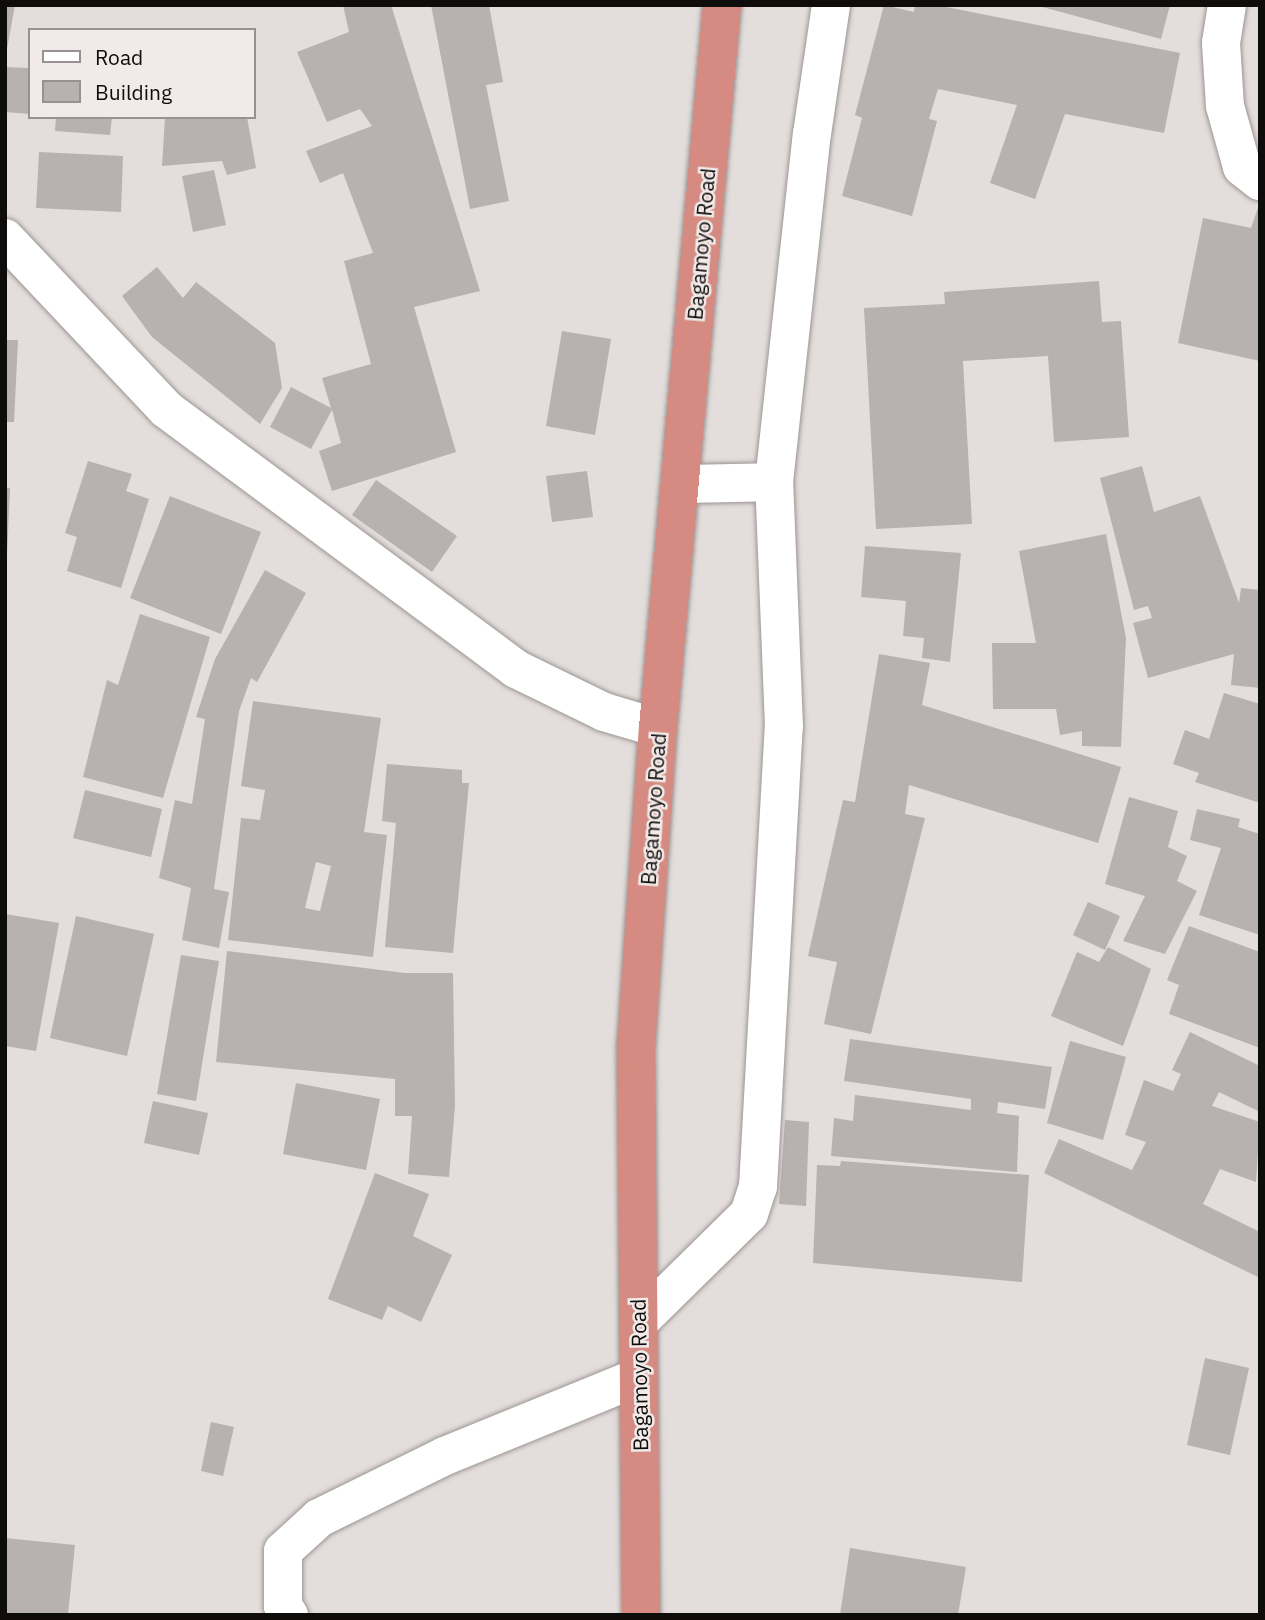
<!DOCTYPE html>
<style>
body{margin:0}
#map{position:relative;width:1265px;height:1620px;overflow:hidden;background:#e3dddb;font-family:"IBM Plex Sans",sans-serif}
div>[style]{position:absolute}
.building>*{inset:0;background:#b7b1af}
.roads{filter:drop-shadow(0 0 2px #9c9594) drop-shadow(0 0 2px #9c9594)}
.minor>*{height:38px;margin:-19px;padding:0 19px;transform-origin:19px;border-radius:19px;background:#fff}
.highway>*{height:38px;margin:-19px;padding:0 19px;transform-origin:19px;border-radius:19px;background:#d58b81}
span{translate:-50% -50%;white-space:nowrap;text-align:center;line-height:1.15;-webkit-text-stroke:5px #f1eae9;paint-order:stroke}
.street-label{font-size:21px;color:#0f0d0c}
.frame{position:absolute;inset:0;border:7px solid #0f0d0c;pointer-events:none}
.legend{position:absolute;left:28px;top:28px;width:228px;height:91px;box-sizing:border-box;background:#f1eae9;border:2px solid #979291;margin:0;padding:9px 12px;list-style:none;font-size:21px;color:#0f0d0c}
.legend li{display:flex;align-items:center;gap:14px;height:35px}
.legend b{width:35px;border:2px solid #979291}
</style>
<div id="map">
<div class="building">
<div style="clip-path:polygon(5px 5px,15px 5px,7px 49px,5px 49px)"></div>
<div style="clip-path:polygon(343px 5px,391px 5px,480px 291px,414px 307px,456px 452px,332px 491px,319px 451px,341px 443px,332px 410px,311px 449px,270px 427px,291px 387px,331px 408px,322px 378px,371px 364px,344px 261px,373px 253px,343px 173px,320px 183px,306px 151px,372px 126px,360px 109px,327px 122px,297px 52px,349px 32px)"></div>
<div style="clip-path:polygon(431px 5px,489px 5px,503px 82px,486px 85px,509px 201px,470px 209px)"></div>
<div style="clip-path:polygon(884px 5px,914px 12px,915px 5px,936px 5px,1180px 53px,1164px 133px,1065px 114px,1035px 199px,990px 183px,1017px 105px,938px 89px,929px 119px,937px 121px,912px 216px,842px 196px,862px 118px,855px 115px)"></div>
<div style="clip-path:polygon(1035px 5px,1170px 5px,1161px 39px)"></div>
<div style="clip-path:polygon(5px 67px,30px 68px,30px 114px,5px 112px)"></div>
<div style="clip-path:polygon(56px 117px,112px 117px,110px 135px,55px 131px)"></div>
<div style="clip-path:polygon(165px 117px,247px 117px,256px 168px,227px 175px,222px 161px,162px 166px)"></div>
<div style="clip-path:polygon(39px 152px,123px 156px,121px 212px,36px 208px)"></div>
<div style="clip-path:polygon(214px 170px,226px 225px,193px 232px,182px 176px)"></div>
<div style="clip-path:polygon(1260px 202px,1260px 361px,1178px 343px,1203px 218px,1251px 228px)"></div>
<div style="clip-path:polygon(157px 267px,183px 298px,196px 282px,275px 343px,282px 388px,260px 424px,152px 337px,122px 296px)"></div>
<div style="clip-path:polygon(1099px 281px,1102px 322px,1121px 321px,1129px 437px,1054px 442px,1048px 356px,963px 361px,972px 524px,876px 529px,864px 308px,945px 304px,944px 292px)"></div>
<div style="clip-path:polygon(562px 331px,611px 339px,595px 435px,546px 426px)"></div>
<div style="clip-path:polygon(5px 340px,18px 340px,14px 422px,5px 422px)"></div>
<div style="clip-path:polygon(88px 461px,132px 474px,126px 491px,149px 499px,121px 588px,67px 571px,77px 537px,65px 533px)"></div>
<div style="clip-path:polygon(1142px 466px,1154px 512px,1200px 496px,1239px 603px,1241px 588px,1260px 590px,1260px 688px,1231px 685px,1234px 654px,1148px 678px,1133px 623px,1152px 618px,1148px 606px,1134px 610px,1100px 478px)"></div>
<div style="clip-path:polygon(587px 471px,593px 517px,552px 522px,546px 476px)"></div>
<div style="clip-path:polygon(376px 480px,457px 536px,432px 572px,352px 515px)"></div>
<div style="clip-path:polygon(5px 488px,10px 488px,7px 556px,5px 556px)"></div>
<div style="clip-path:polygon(170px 496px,261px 532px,221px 634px,130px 598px)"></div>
<div style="clip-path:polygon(1106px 534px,1126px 638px,1121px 747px,1082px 746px,1082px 731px,1060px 735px,1056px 709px,993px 709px,992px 643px,1036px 643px,1019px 551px)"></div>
<div style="clip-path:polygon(865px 546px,961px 553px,950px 662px,922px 658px,924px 638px,903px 636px,906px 601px,861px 597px)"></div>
<div style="clip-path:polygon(265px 570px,306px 593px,257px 682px,251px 678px,239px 711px,214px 889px,229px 892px,219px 948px,182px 940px,191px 888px,159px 878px,175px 800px,192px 804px,205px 719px,196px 717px,215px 659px)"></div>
<div style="clip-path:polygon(140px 614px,210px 637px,163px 798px,83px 777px,107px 680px,118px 685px)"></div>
<div style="clip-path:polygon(879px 654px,930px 663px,922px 705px,1121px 767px,1098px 843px,909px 785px,905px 814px,925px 818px,871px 1034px,824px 1024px,837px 962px,808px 956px,843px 800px,855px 802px)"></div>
<div style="clip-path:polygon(1224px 693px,1260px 704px,1260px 803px,1195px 782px,1199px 773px,1173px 764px,1185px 730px,1209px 739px)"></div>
<div style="clip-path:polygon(evenodd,253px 701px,381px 718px,364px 832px,387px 835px,373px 957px,228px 940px,241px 818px,260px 820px,265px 790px,241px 786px,253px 701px,316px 862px,331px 866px,320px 911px,305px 908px,316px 862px)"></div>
<div style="clip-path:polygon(387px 764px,462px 770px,462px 783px,469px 783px,453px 953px,385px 947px,396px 823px,382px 821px)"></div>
<div style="clip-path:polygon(85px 790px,162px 809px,151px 857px,73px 838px)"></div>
<div style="clip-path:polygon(1129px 797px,1178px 811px,1168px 847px,1187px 856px,1177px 881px,1197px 891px,1165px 954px,1123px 941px,1145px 896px,1105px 884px)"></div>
<div style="clip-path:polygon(1197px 809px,1240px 819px,1238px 827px,1260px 834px,1260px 935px,1199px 915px,1221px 848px,1190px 840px)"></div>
<div style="clip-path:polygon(1088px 902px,1120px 916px,1105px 950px,1073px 935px)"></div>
<div style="clip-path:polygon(5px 914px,59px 923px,36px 1051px,5px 1046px)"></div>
<div style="clip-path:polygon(76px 916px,154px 934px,127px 1056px,50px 1038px)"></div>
<div style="clip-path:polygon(1189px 926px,1260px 952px,1260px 1048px,1169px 1014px,1179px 985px,1167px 980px)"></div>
<div style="clip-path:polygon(1108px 947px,1151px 969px,1123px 1046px,1051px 1016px,1077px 952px,1099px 962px)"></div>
<div style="clip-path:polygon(227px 951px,405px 973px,453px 973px,455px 1106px,449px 1177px,408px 1174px,412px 1116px,395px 1116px,395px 1079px,216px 1062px)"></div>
<div style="clip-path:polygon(181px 955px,219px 961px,196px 1101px,157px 1094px)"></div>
<div style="clip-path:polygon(1190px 1032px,1260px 1066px,1260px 1112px,1219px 1092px,1212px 1106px,1260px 1122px,1256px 1182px,1220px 1169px,1203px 1204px,1260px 1232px,1258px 1277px,1044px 1173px,1059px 1139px,1132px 1170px,1146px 1142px,1125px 1135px,1144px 1080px,1173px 1091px,1181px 1074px,1172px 1070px)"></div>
<div style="clip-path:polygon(850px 1039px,1052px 1067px,1045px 1109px,998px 1102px,997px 1113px,1019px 1116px,1017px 1172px,831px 1156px,834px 1118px,853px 1121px,855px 1095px,971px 1110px,971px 1099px,844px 1081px)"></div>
<div style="clip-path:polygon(1070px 1041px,1126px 1057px,1103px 1140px,1047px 1123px)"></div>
<div style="clip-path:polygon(296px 1083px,380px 1099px,366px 1170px,283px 1154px)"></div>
<div style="clip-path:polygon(153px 1101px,208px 1113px,199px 1155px,144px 1143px)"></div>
<div style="clip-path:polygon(785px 1120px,809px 1122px,806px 1206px,779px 1204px)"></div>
<div style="clip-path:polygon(841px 1161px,1029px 1175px,1022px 1282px,813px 1263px,817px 1165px,840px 1166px)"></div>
<div style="clip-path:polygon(375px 1173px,429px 1194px,413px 1236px,452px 1255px,421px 1322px,388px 1306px,382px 1320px,328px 1299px)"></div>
<div style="clip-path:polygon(1205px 1358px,1249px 1368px,1230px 1455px,1187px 1445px)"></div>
<div style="clip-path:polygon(211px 1422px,234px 1427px,223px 1476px,201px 1471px)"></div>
<div style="clip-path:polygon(5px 1538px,75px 1545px,68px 1615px,5px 1615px)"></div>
<div style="clip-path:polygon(850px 1548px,966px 1567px,958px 1615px,840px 1615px)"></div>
</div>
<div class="roads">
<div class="minor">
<div style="left:1227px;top:5px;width:38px;rotate:99deg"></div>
<div style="left:1221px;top:43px;width:63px;rotate:86.4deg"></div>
<div style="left:1225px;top:106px;width:63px;rotate:74.4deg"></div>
<div style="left:1242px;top:167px;width:23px;rotate:38deg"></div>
<div style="left:5px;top:238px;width:235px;rotate:46.7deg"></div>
<div style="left:166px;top:409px;width:436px;rotate:36.6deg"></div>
<div style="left:516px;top:669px;width:98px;rotate:26deg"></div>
<div style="left:604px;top:712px;width:56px;rotate:16.5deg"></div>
<div style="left:680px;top:484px;width:94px;rotate:-1.2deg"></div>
<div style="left:639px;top:1322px;width:154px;rotate:-44.5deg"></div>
<div style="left:749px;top:1214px;width:28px;rotate:-72deg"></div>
<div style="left:758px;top:1187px;width:461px;rotate:-86.8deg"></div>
<div style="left:784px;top:727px;width:245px;rotate:-92.3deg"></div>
<div style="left:774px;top:482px;width:350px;rotate:-83.8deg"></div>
<div style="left:812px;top:134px;width:130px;rotate:-81.6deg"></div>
<div style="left:289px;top:1615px;width:11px;rotate:-124deg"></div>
<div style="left:283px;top:1606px;width:55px;rotate:-90deg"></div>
<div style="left:283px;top:1551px;width:49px;rotate:-42.5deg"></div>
<div style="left:319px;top:1518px;width:140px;rotate:-26.2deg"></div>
<div style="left:445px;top:1456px;width:209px;rotate:-22.2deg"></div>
</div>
<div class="highway">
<div style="left:641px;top:1615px;width:567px;rotate:-90.51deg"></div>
<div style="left:636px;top:1048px;width:321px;rotate:-86.1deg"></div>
<div style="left:658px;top:728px;width:726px;rotate:-84.94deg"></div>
</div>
</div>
<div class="street-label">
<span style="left:701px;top:244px;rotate:-85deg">Bagamoyo Road</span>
<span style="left:653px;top:809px;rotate:-86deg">Bagamoyo Road</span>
<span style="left:639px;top:1375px;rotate:-91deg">Bagamoyo Road</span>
</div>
<div class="frame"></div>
<ul class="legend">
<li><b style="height:9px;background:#fff"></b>Road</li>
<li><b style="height:19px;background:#b7b1af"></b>Building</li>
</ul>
</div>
